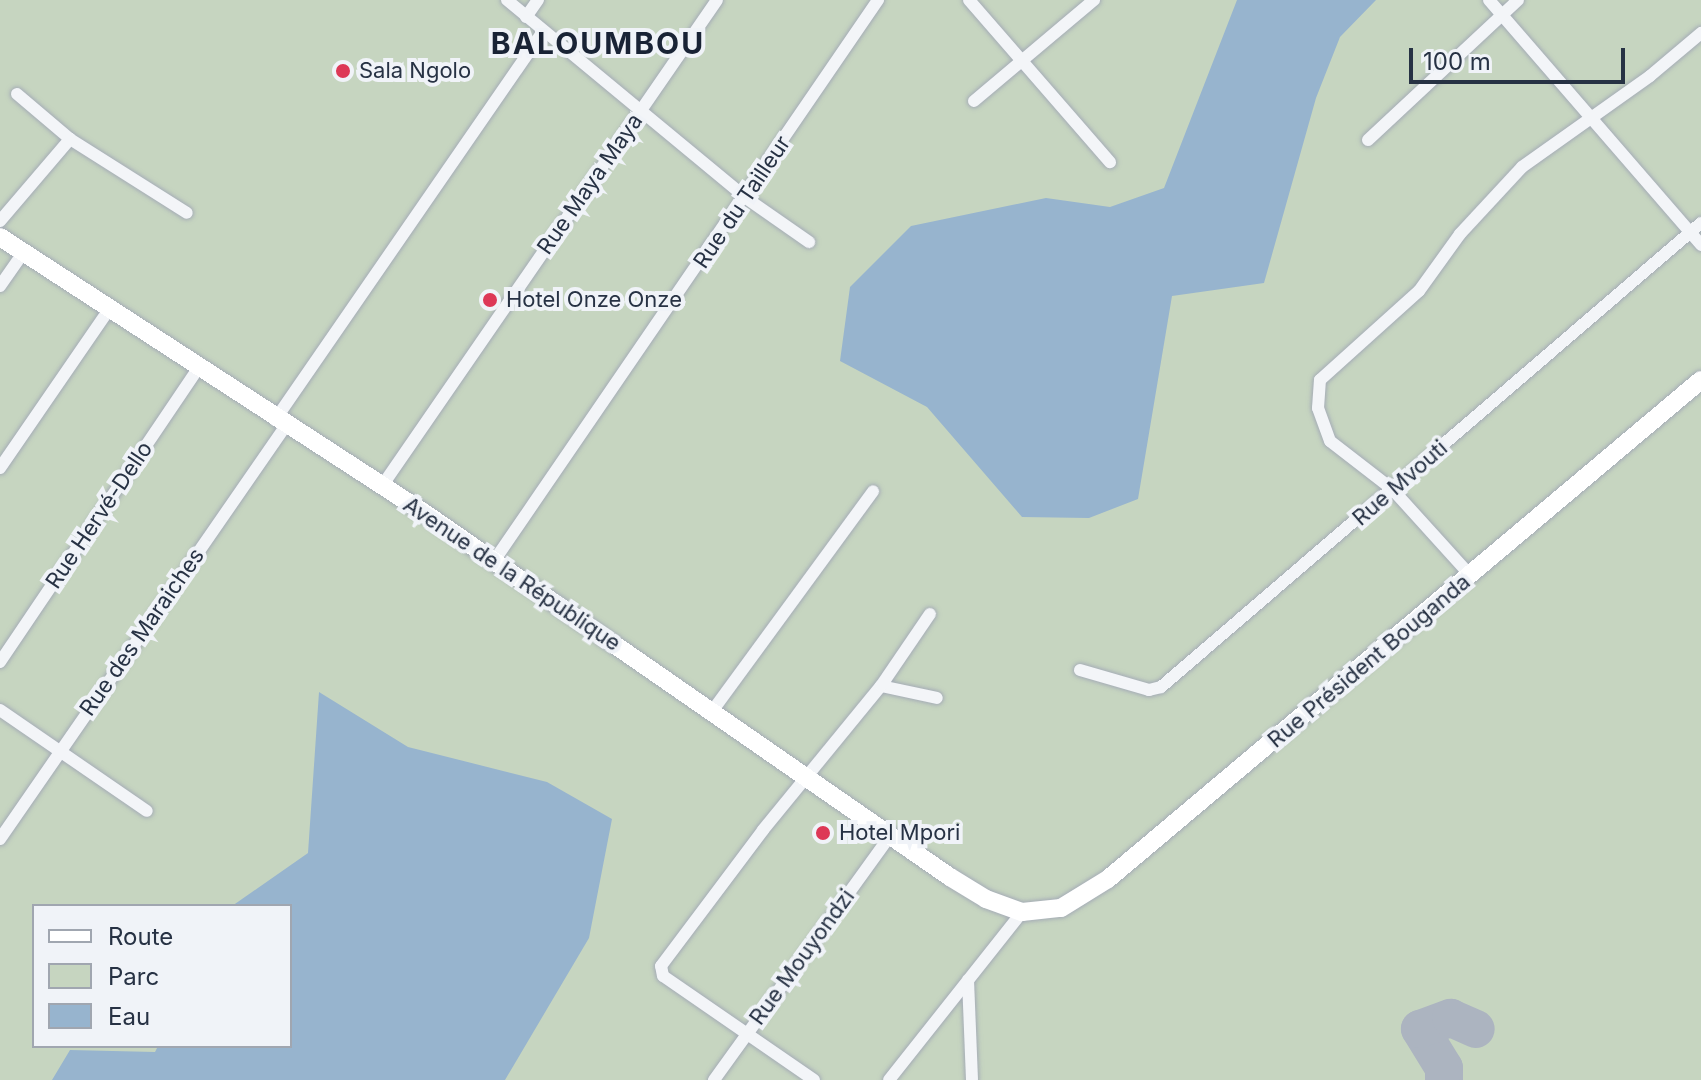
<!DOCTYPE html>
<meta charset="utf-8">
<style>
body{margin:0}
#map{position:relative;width:1701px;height:1080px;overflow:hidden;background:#e0e5eb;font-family:Inter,sans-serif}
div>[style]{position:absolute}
.green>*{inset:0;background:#c6d5c0}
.water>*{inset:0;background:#97b4ce}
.taxiway>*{height:38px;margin:-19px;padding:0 19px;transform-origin:19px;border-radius:19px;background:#acb4c0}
.roads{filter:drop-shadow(0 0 2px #a5acb6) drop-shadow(0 0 2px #a5acb6)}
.street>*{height:12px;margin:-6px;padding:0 6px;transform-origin:6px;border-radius:6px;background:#f3f5f8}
.secondary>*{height:18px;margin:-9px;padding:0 9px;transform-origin:9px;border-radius:9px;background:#fff}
.dots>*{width:22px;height:22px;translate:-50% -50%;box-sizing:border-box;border:4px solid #f0f3f8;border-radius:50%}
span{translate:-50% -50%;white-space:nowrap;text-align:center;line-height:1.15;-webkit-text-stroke:8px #f0f3f8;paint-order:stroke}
.poi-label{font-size:22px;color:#273244}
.left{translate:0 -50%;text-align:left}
.street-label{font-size:22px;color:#273244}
.district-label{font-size:30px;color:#192335;font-weight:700;letter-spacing:2px}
.legend{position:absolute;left:32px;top:904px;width:260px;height:144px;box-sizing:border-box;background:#f0f3f8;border:2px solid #a0a6b0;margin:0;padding:10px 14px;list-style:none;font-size:24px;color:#273244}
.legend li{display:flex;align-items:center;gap:16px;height:40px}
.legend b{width:40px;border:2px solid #a0a6b0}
.scale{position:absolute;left:1409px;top:48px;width:216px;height:36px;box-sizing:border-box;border:4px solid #273244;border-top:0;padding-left:10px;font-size:24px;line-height:28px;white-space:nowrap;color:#273244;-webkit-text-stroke:6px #f0f3f8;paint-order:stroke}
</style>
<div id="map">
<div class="green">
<div style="clip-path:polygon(evenodd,0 0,1701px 0,1701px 1080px,0 1080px,0 0,34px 906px,290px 906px,290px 1046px,34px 1046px,34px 906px)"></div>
</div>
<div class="water">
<div style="clip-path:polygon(1237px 0,1376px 0,1340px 37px,1316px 98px,1264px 283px,1172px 296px,1138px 499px,1089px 518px,1022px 517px,927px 407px,840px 361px,850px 287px,911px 226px,1046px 198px,1110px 207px,1164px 188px)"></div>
<div style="clip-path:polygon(319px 692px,408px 747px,547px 782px,612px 819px,589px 938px,505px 1080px,52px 1080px,70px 1050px,155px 1052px,158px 1046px,290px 1046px,290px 906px,232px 906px,308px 853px)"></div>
</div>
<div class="taxiway">
<div style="left:1444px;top:1080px;width:12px;rotate:-90deg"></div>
<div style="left:1444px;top:1068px;width:46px;rotate:-121.6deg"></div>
<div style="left:1420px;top:1029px;width:33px;rotate:-20deg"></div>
<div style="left:1451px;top:1018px;width:27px;rotate:24deg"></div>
</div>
<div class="roads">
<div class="street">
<div style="left:507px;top:0;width:310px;rotate:39.6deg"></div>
<div style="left:746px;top:198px;width:77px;rotate:34.9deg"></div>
<div style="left:969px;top:0;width:215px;rotate:49deg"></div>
<div style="left:1489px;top:0;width:324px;rotate:49.1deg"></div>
<div style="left:526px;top:17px;width:21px;rotate:-55deg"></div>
<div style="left:17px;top:94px;width:70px;rotate:40.3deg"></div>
<div style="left:70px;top:139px;width:138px;rotate:32.3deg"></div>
<div style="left:974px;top:101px;width:157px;rotate:-40.1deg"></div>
<div style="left:1368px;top:140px;width:205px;rotate:-43deg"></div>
<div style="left:0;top:221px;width:108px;rotate:-49.5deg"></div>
<div style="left:0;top:286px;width:40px;rotate:-55.1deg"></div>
<div style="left:275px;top:420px;width:472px;rotate:-55.4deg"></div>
<div style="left:0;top:468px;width:191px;rotate:-55.5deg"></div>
<div style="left:382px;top:486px;width:590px;rotate:-55.42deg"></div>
<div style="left:494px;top:561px;width:680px;rotate:-55.61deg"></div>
<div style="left:1470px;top:575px;width:116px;rotate:-132.2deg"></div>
<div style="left:1392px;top:489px;width:78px;rotate:-142.3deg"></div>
<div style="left:1330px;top:441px;width:35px;rotate:-110deg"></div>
<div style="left:1318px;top:408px;width:28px;rotate:-86deg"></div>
<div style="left:1320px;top:380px;width:133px;rotate:-42deg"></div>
<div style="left:1419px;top:291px;width:70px;rotate:-54.3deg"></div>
<div style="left:1460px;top:234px;width:91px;rotate:-47.2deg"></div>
<div style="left:1522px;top:167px;width:157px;rotate:-35.4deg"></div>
<div style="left:1650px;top:76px;width:67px;rotate:-40.1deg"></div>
<div style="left:0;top:662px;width:354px;rotate:-56deg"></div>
<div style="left:1080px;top:670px;width:72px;rotate:16.2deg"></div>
<div style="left:1149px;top:690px;width:12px;rotate:-14deg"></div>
<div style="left:1161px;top:687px;width:712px;rotate:-40.67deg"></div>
<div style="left:881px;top:686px;width:57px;rotate:12.1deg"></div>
<div style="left:0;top:710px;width:178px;rotate:34.5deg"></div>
<div style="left:713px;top:710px;width:271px;rotate:-53.8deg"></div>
<div style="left:0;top:839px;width:501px;rotate:-55.33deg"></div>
<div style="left:968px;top:980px;width:100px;rotate:87.7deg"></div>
<div style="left:714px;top:1080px;width:302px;rotate:-54.2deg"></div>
<div style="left:814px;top:1080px;width:183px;rotate:-145.4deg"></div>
<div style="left:663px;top:976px;width:10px;rotate:-101deg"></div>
<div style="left:661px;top:966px;width:170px;rotate:-53.1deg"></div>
<div style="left:763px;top:830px;width:186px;rotate:-50.7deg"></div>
<div style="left:881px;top:686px;width:87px;rotate:-55.8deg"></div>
<div style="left:889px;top:1080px;width:214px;rotate:-51.6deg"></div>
</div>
<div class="secondary">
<div style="left:0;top:237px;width:505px;rotate:33.03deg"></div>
<div style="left:423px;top:512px;width:641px;rotate:34.71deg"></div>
<div style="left:950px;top:877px;width:42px;rotate:31.4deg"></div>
<div style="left:986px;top:899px;width:38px;rotate:20deg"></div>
<div style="left:1022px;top:912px;width:39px;rotate:-6deg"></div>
<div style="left:1061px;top:908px;width:55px;rotate:-31.7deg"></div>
<div style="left:1108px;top:879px;width:775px;rotate:-40.08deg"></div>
</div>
</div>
<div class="dots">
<div style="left:343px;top:71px;background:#dd3856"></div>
<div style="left:490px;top:300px;background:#dd3856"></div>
<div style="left:823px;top:833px;background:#dd3856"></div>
</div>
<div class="poi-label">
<span class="left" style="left:359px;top:71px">Sala Ngolo</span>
<span class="left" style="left:506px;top:300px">Hotel Onze Onze</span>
<span class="left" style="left:839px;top:833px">Hotel Mpori</span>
</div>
<div class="street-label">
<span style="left:590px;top:184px;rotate:-55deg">Rue Maya Maya</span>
<span style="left:742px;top:202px;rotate:-56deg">Rue du Tailleur</span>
<span style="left:1400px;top:483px;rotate:-41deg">Rue Mvouti</span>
<span style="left:99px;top:515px;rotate:-56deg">Rue Hervé-Dello</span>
<span style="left:512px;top:574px;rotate:34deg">Avenue de la République</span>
<span style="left:142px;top:632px;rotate:-55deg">Rue des Maraiches</span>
<span style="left:1369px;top:661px;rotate:-40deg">Rue Président Bouganda</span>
<span style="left:802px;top:957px;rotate:-54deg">Rue Mouyondzi</span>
</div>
<div class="district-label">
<span style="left:598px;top:43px">BALOUMBOU</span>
</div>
<ul class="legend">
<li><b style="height:10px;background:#fff"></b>Route</li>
<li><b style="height:22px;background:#c6d5c0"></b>Parc</li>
<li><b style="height:22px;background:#97b4ce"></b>Eau</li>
</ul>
<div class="scale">100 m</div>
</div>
